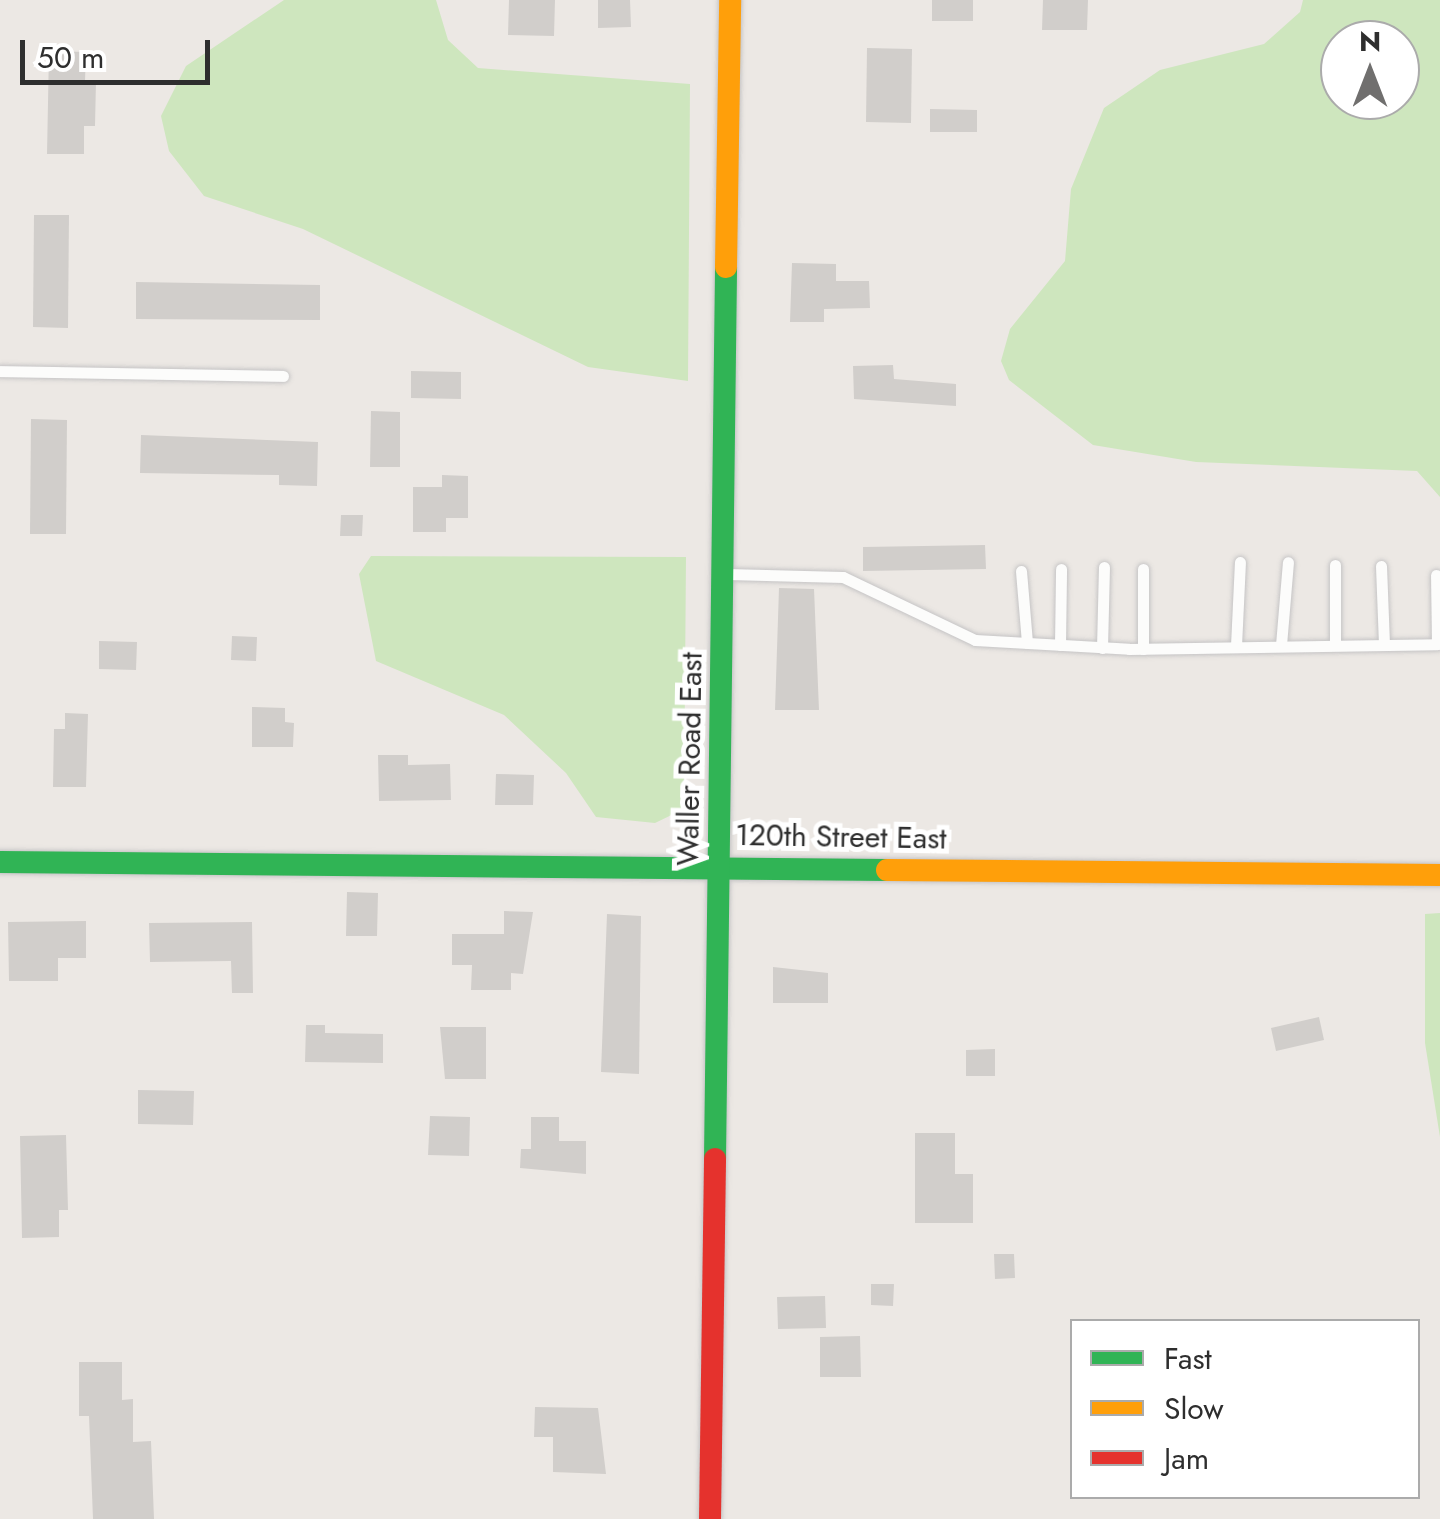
<!DOCTYPE html>
<style>
body{margin:0}
#map{position:relative;width:1440px;height:1519px;overflow:hidden;background:#ece8e4;font-family:Jost,sans-serif}
div>[style]{position:absolute}
.green>*{inset:0;background:#cee6be}
.building>*{inset:0;background:#d1cecb}
.roads{filter:drop-shadow(0 0 2px #c5c4c5) drop-shadow(0 0 2px #c5c4c5)}
.lane>*{height:11px;margin:-5.5px;padding:0 5.5px;transform-origin:5.5px;border-radius:5.5px;background:#fcfcfb}
.fast>*{height:22px;margin:-11px;padding:0 11px;transform-origin:11px;border-radius:11px;background:#30b455}
.slow>*{height:22px;margin:-11px;padding:0 11px;transform-origin:11px;border-radius:11px;background:#ff9f0a}
.jam>*{height:22px;margin:-11px;padding:0 11px;transform-origin:11px;border-radius:11px;background:#e5322d}
span{translate:-50% -50%;white-space:nowrap;text-align:center;line-height:1.15;-webkit-text-stroke:10px #fff;paint-order:stroke}
.street-label{font-size:30px;color:#2e2e2e}
.legend{position:absolute;left:1070px;top:1319px;width:350px;height:180px;box-sizing:border-box;background:#fff;border:2px solid #ababab;margin:0;padding:12px 18px;list-style:none;font-size:30px;color:#2e2e2e}
.legend li{display:flex;align-items:center;gap:20px;height:50px}
.legend b{width:50px;border:2px solid #ababab}
.north{position:absolute;left:1320px;top:20px;width:100px;height:100px;box-sizing:border-box;background:#fff;border:2px solid #ababab;border-radius:50%;rotate:0deg;font-size:28px;font-weight:700;line-height:40px;text-align:center;color:#2e2e2e}
.north::after{content:'';display:block;margin:auto;width:35px;height:45px;background:#706f6e;clip-path:polygon(50% 0,100% 100%,50% 72%,0 100%)}
.scale{position:absolute;left:20px;top:40px;width:190px;height:45px;box-sizing:border-box;border:5px solid #2e2e2e;border-top:0;padding-left:12px;font-size:30px;line-height:35px;white-space:nowrap;color:#2e2e2e;-webkit-text-stroke:8px #fff;paint-order:stroke}
</style>
<div id="map">
<div class="green">
<div style="clip-path:polygon(284px 0,436px 0,448px 40px,478px 68px,690px 84px,688px 381px,588px 367px,303px 229px,204px 196px,169px 151px,161px 116px,186px 66px)"></div>
<div style="clip-path:polygon(evenodd,1303px 0,1440px 0,1440px 497px,1417px 471px,1196px 462px,1093px 445px,1009px 380px,1001px 361px,1010px 329px,1065px 261px,1071px 189px,1104px 108px,1160px 70px,1264px 44px,1300px 12px,1303px 0,1400px 40px,1400px 100px,1340px 100px,1340px 40px,1400px 40px)"></div>
<div style="clip-path:polygon(371px 556px,686px 557px,684px 809px,655px 823px,596px 817px,566px 773px,504px 715px,376px 661px,359px 574px)"></div>
<div style="clip-path:polygon(1440px 913px,1440px 1137px,1425px 1043px,1425px 914px)"></div>
</div>
<div class="building">
<div style="clip-path:polygon(509px 0,555px 0,554px 36px,508px 35px)"></div>
<div style="clip-path:polygon(598px 0,630px 0,631px 27px,598px 28px)"></div>
<div style="clip-path:polygon(932px 0,973px 0,973px 21px,932px 21px)"></div>
<div style="clip-path:polygon(1043px 0,1088px 0,1087px 30px,1042px 30px)"></div>
<div style="clip-path:polygon(867px 48px,912px 49px,911px 123px,866px 122px)"></div>
<div style="clip-path:polygon(49px 51px,86px 52px,85px 81px,96px 81px,95px 126px,84px 126px,84px 154px,47px 154px)"></div>
<div style="clip-path:polygon(930px 109px,977px 110px,977px 132px,930px 132px)"></div>
<div style="clip-path:polygon(34px 215px,69px 215px,68px 328px,33px 327px)"></div>
<div style="clip-path:polygon(792px 263px,836px 264px,836px 281px,869px 281px,870px 308px,824px 309px,824px 322px,790px 322px)"></div>
<div style="clip-path:polygon(136px 282px,320px 285px,320px 320px,136px 319px)"></div>
<div style="clip-path:polygon(893px 365px,894px 379px,956px 384px,956px 406px,854px 399px,853px 366px)"></div>
<div style="clip-path:polygon(411px 371px,461px 372px,461px 399px,411px 398px)"></div>
<div style="clip-path:polygon(371px 411px,400px 412px,400px 467px,370px 467px)"></div>
<div style="clip-path:polygon(31px 419px,67px 420px,66px 534px,30px 534px)"></div>
<div style="clip-path:polygon(141px 435px,318px 442px,317px 486px,279px 485px,279px 475px,140px 473px)"></div>
<div style="clip-path:polygon(442px 475px,468px 476px,468px 518px,446px 518px,446px 532px,413px 532px,413px 487px,442px 487px)"></div>
<div style="clip-path:polygon(341px 515px,363px 515px,362px 536px,340px 536px)"></div>
<div style="clip-path:polygon(985px 545px,986px 569px,863px 571px,863px 547px)"></div>
<div style="clip-path:polygon(779px 588px,814px 589px,819px 710px,775px 710px)"></div>
<div style="clip-path:polygon(232px 636px,257px 637px,256px 661px,231px 660px)"></div>
<div style="clip-path:polygon(99px 641px,137px 642px,136px 670px,99px 669px)"></div>
<div style="clip-path:polygon(252px 707px,285px 708px,285px 722px,294px 723px,293px 747px,252px 747px)"></div>
<div style="clip-path:polygon(65px 713px,88px 714px,86px 787px,53px 787px,54px 729px,65px 729px)"></div>
<div style="clip-path:polygon(378px 755px,408px 755px,408px 765px,450px 764px,451px 800px,379px 801px)"></div>
<div style="clip-path:polygon(496px 774px,534px 775px,533px 805px,495px 805px)"></div>
<div style="clip-path:polygon(347px 892px,378px 893px,377px 936px,346px 936px)"></div>
<div style="clip-path:polygon(504px 911px,533px 912px,523px 974px,511px 973px,511px 990px,471px 990px,472px 965px,452px 965px,452px 934px,504px 934px)"></div>
<div style="clip-path:polygon(607px 914px,641px 916px,639px 1074px,601px 1072px)"></div>
<div style="clip-path:polygon(86px 921px,86px 958px,58px 958px,58px 981px,9px 981px,8px 922px)"></div>
<div style="clip-path:polygon(252px 922px,253px 993px,232px 993px,231px 961px,150px 962px,149px 923px)"></div>
<div style="clip-path:polygon(773px 967px,828px 973px,828px 1003px,773px 1003px)"></div>
<div style="clip-path:polygon(1319px 1017px,1324px 1040px,1276px 1051px,1271px 1028px)"></div>
<div style="clip-path:polygon(306px 1025px,325px 1025px,325px 1033px,383px 1034px,383px 1063px,305px 1062px)"></div>
<div style="clip-path:polygon(440px 1027px,486px 1027px,486px 1079px,445px 1079px)"></div>
<div style="clip-path:polygon(995px 1049px,995px 1076px,966px 1076px,966px 1050px)"></div>
<div style="clip-path:polygon(138px 1090px,194px 1091px,193px 1125px,138px 1124px)"></div>
<div style="clip-path:polygon(430px 1116px,470px 1117px,469px 1156px,428px 1155px)"></div>
<div style="clip-path:polygon(531px 1117px,559px 1117px,559px 1141px,586px 1141px,586px 1174px,520px 1168px,521px 1149px,531px 1149px)"></div>
<div style="clip-path:polygon(915px 1133px,955px 1133px,955px 1174px,973px 1174px,973px 1223px,915px 1223px)"></div>
<div style="clip-path:polygon(66px 1135px,68px 1210px,59px 1210px,59px 1237px,22px 1238px,20px 1136px)"></div>
<div style="clip-path:polygon(994px 1254px,1014px 1254px,1015px 1278px,995px 1279px)"></div>
<div style="clip-path:polygon(871px 1284px,894px 1284px,893px 1306px,871px 1305px)"></div>
<div style="clip-path:polygon(825px 1296px,826px 1328px,778px 1329px,777px 1297px)"></div>
<div style="clip-path:polygon(860px 1336px,861px 1377px,820px 1377px,820px 1337px)"></div>
<div style="clip-path:polygon(79px 1362px,122px 1362px,122px 1400px,133px 1399px,133px 1442px,151px 1441px,154px 1519px,93px 1519px,89px 1416px,79px 1416px)"></div>
<div style="clip-path:polygon(535px 1407px,598px 1408px,606px 1474px,553px 1472px,553px 1437px,534px 1437px)"></div>
</div>
<div class="roads">
<div class="lane">
<div style="left:0;top:371px;width:283px;rotate:1deg"></div>
<div style="left:1335px;top:565px;width:79px;rotate:90deg"></div>
<div style="left:1381px;top:566px;width:78px;rotate:87.8deg"></div>
<div style="left:1143px;top:569px;width:80px;rotate:90deg"></div>
<div style="left:1021px;top:571px;width:72px;rotate:85.2deg"></div>
<div style="left:727px;top:574px;width:116px;rotate:1.5deg"></div>
<div style="left:843px;top:577px;width:146px;rotate:25.5deg"></div>
<div style="left:975px;top:640px;width:154px;rotate:3.3deg"></div>
<div style="left:1129px;top:649px;width:308px;rotate:-0.9deg"></div>
<div style="left:1437px;top:644px;width:69px;rotate:-90.8deg"></div>
<div style="left:1060px;top:645px;width:76px;rotate:-89.2deg"></div>
<div style="left:1281px;top:645px;width:83px;rotate:-85.2deg"></div>
<div style="left:1236px;top:646px;width:84px;rotate:-87.3deg"></div>
<div style="left:1102px;top:648px;width:81px;rotate:-88.6deg"></div>
</div>
<div class="fast">
<div style="left:0;top:862px;width:887px;rotate:0.52deg"></div>
<div style="left:715px;top:1159px;width:892px;rotate:-89.29deg"></div>
</div>
<div class="slow">
<div style="left:726px;top:267px;width:267px;rotate:-89.1deg"></div>
<div style="left:887px;top:870px;width:553px;rotate:0.52deg"></div>
</div>
<div class="jam">
<div style="left:710px;top:1519px;width:360px;rotate:-89.2deg"></div>
</div>
</div>
<div class="street-label">
<span style="left:690px;top:759px;rotate:-89deg">Waller Road East</span>
<span style="left:841px;top:837px;rotate:1deg">120th Street East</span>
</div>
<ul class="legend">
<li><b style="height:12px;background:#30b455"></b>Fast</li>
<li><b style="height:12px;background:#ff9f0a"></b>Slow</li>
<li><b style="height:12px;background:#e5322d"></b>Jam</li>
</ul>
<div class="north">N</div>
<div class="scale">50 m</div>
</div>
